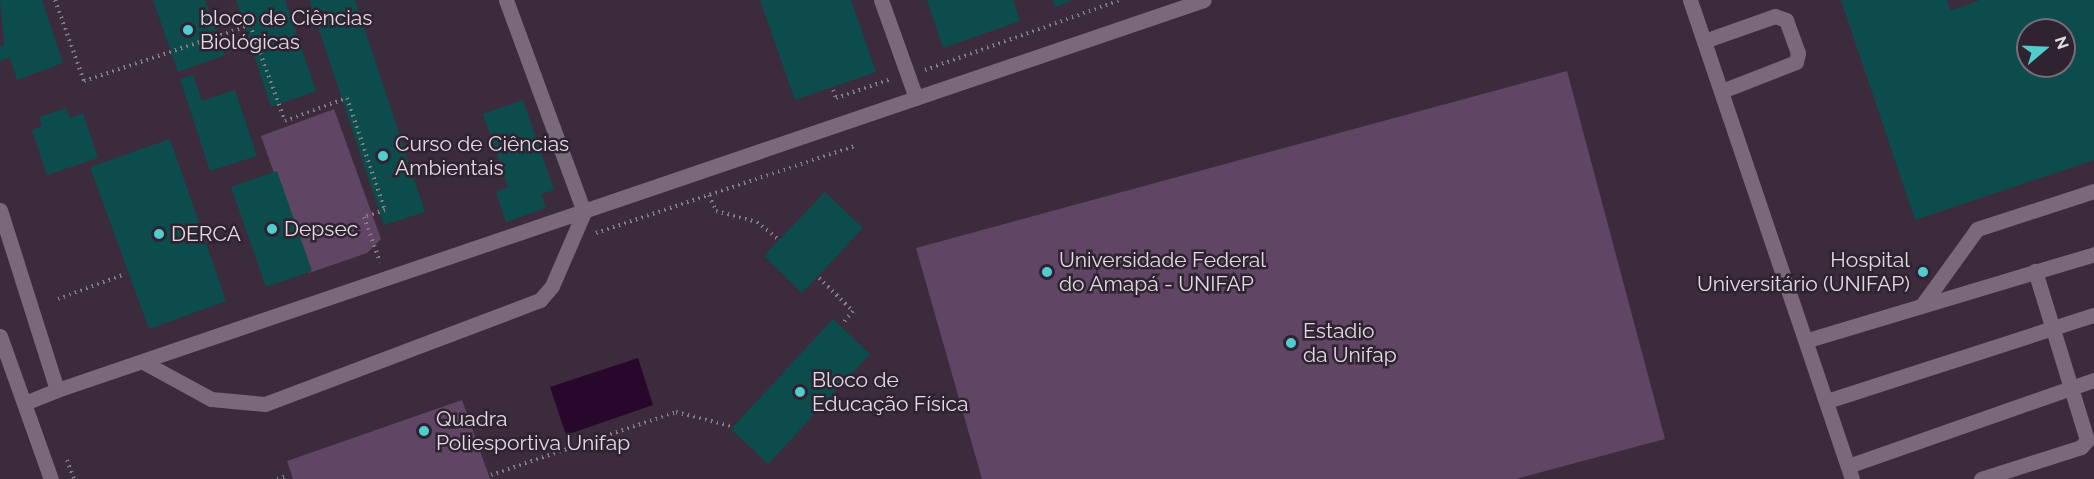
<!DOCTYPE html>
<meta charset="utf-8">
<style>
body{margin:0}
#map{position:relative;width:2094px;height:479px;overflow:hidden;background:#2f2331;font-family:Raleway,sans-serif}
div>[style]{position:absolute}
.built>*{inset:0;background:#3b2b3d}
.green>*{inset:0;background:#604664}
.water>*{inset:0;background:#27082b}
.building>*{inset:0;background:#0d4c4d}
.path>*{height:4px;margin-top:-2px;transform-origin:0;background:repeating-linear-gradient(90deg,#867c87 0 1.5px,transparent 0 6px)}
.minor>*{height:15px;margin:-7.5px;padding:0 7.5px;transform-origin:7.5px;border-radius:7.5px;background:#79697b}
.dots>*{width:16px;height:16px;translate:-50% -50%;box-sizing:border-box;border:3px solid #2f2331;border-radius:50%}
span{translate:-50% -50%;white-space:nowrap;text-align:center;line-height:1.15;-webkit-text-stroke:5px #2f2331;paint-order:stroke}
.poi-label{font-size:21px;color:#e2dae3}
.left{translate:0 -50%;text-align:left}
.right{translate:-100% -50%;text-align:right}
.north{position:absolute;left:2016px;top:18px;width:60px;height:60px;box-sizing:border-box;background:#2f2331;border:2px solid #776c78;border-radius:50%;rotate:71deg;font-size:16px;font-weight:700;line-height:24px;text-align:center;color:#e2dae3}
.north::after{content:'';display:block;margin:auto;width:21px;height:27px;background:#52cdce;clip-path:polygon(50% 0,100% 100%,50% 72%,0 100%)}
</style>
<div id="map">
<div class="built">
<div style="clip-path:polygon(evenodd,0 0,2094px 0,2094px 479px,0 479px,0 0,2028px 30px,2064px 30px,2064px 66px,2028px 66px,2028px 30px)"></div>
</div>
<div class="green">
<div style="clip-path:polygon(1567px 71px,1665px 439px,1516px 479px,982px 479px,916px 248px)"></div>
<div style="clip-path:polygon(334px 109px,381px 239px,367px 253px,309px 273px,261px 136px)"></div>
<div style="clip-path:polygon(462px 400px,490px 479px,293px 479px,287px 461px)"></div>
</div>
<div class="water">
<div style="clip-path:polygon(638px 358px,653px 405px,566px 435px,550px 387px)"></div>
</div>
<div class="building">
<div style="clip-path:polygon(0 0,42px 0,63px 63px,17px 80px,10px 57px,0 61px,0 47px,4px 45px)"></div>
<div style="clip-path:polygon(153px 0,205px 0,225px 55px,178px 72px)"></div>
<div style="clip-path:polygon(236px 0,285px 0,316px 91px,271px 107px)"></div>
<div style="clip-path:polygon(309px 0,355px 0,425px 212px,384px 225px)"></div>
<div style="clip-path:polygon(760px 0,851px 0,876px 72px,795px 100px)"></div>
<div style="clip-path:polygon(927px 0,1013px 0,1020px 21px,943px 48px)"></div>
<div style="clip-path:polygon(1053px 0,1073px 0,1055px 7px)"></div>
<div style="clip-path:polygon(evenodd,1841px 0,1947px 0,1950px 11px,1980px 0,2094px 0,2094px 160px,1915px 220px,1841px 0,2028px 30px,2064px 30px,2064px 66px,2028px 66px,2028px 30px)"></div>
<div style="clip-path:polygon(193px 75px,202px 101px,235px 90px,257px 156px,210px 171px,180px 79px)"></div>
<div style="clip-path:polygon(523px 100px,554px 190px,541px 194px,546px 208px,506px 222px,496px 192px,508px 187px,483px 114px)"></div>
<div style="clip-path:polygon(66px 108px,70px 118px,83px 113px,98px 158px,47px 175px,32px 130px,42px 126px,39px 117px)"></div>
<div style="clip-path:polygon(170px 139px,226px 301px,149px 329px,90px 167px)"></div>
<div style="clip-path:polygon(277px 171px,312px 271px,266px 287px,231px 187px)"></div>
<div style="clip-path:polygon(825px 192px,863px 228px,802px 293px,764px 256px)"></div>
<div style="clip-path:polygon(833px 319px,870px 354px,768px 464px,731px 429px)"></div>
</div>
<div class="path">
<div style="left:55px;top:0;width:86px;rotate:70.3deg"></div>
<div style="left:84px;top:81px;width:175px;rotate:-18.6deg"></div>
<div style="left:250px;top:25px;width:102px;rotate:70deg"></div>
<div style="left:285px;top:121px;width:66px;rotate:-20.4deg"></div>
<div style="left:347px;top:98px;width:118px;rotate:71.3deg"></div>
<div style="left:385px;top:210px;width:22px;rotate:162deg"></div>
<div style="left:364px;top:217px;width:48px;rotate:70.4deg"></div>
<div style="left:925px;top:70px;width:208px;rotate:-19.7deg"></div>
<div style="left:833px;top:90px;width:9px;rotate:69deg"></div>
<div style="left:836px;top:98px;width:58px;rotate:-19.1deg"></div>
<div style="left:709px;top:195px;width:17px;rotate:66deg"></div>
<div style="left:716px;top:211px;width:42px;rotate:15deg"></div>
<div style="left:757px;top:222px;width:28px;rotate:39deg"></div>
<div style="left:596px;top:233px;width:275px;rotate:-18.6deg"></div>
<div style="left:819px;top:278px;width:47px;rotate:44.1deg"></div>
<div style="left:853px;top:311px;width:16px;rotate:130deg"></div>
<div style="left:58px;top:299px;width:72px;rotate:-20.5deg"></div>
<div style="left:67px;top:460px;width:20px;rotate:70deg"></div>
<div style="left:491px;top:475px;width:195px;rotate:-18.8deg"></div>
<div style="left:676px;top:412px;width:57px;rotate:14.3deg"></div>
<div style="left:277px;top:479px;width:10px;rotate:-17deg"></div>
</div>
<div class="minor">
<div style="left:881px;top:0;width:104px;rotate:70.3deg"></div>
<div style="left:1690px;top:0;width:506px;rotate:71.31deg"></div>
<div style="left:1704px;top:41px;width:75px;rotate:-19.4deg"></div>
<div style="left:1775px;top:16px;width:12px;rotate:20deg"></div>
<div style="left:1786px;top:20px;width:35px;rotate:70deg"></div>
<div style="left:1798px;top:53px;width:9px;rotate:103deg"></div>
<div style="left:1796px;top:62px;width:79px;rotate:158.6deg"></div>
<div style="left:0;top:210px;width:189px;rotate:72.4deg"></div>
<div style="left:57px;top:390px;width:35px;rotate:158deg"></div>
<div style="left:1923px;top:304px;width:92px;rotate:-54.2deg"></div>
<div style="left:1977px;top:229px;width:123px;rotate:-18deg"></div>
<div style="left:0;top:336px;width:152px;rotate:70.4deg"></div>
<div style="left:1808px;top:340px;width:299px;rotate:-16.7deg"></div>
<div style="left:145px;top:363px;width:75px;rotate:28.6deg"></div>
<div style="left:211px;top:399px;width:54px;rotate:5.3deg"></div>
<div style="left:265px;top:404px;width:294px;rotate:-20.7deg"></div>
<div style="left:540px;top:300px;width:18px;rotate:-49deg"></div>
<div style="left:552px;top:286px;width:81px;rotate:-66.6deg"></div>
<div style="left:584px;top:212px;width:226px;rotate:-110.2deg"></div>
<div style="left:57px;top:390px;width:1211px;rotate:-18.78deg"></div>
<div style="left:1827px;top:401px;width:281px;rotate:-17.9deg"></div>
<div style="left:1848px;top:466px;width:261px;rotate:-19.3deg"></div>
<div style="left:1981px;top:479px;width:105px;rotate:-17.7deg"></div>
<div style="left:2081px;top:447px;width:9px;rotate:-49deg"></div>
<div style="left:2087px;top:440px;width:177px;rotate:-107.1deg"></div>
</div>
<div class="dots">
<div style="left:188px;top:30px;background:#52cdce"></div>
<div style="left:383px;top:156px;background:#52cdce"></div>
<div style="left:272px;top:229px;background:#52cdce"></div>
<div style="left:159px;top:234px;background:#52cdce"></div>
<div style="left:1047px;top:272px;background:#52cdce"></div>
<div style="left:1923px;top:272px;background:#52cdce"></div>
<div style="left:1291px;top:343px;background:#52cdce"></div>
<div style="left:800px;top:392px;background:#52cdce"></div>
<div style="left:424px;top:431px;background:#52cdce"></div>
</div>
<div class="poi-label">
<span class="left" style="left:200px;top:30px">bloco de Ciências<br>Biológicas</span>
<span class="left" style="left:395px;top:156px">Curso de Ciências<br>Ambientais</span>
<span class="left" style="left:284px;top:229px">Depsec</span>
<span class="left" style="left:171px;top:234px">DERCA</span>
<span class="left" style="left:1059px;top:272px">Universidade Federal<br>do Amapá - UNIFAP</span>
<span class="right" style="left:1910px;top:272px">Hospital<br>Universitário (UNIFAP)</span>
<span class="left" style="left:1303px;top:343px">Estadio<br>da Unifap</span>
<span class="left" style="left:812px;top:392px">Bloco de<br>Educação Física</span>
<span class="left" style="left:436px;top:431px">Quadra<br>Poliesportiva Unifap</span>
</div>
<div class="north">N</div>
</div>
